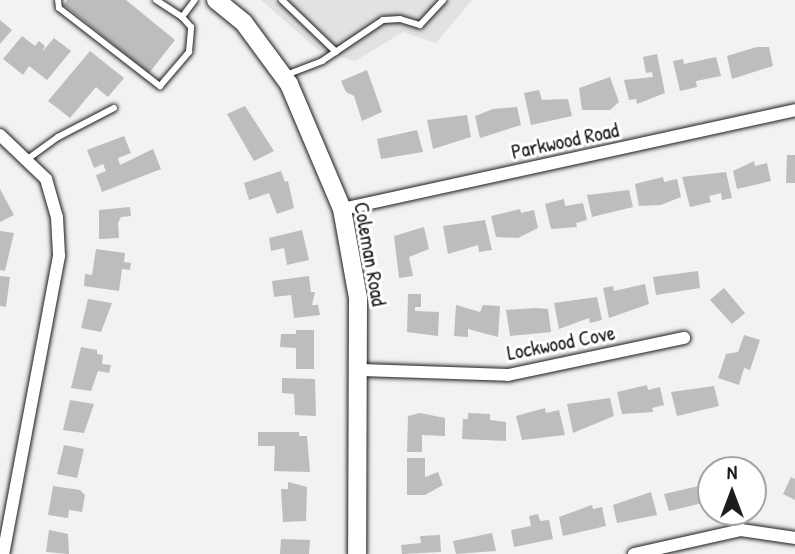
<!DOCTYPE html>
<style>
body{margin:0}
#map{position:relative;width:795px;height:554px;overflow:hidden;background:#f2f2f2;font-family:"Patrick Hand",sans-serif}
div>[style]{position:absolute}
.built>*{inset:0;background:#e2e2e2}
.building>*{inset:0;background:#bdbdbd}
.roads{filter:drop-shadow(0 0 2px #1c1c1c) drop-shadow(0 0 2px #1c1c1c)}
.service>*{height:6px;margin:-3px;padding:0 3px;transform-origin:3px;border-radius:3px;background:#fff}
.minor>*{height:12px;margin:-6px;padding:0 6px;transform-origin:6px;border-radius:6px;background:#fff}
.secondary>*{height:18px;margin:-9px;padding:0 9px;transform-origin:9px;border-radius:9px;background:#fff}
span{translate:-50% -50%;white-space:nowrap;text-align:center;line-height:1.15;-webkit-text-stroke:6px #fff;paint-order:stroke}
.street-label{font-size:21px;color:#1c1c1c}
.north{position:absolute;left:697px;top:456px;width:70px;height:70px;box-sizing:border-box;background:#fff;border:2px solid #a4a4a4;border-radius:50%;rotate:0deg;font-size:19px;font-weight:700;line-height:28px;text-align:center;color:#1c1c1c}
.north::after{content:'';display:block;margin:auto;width:24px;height:32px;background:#1c1c1c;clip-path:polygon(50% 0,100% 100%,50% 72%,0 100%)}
</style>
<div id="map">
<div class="built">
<div style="clip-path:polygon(261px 0,472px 0,436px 43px,403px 32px,355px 61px,318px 50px)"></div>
</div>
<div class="building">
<div style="clip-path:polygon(67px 0,126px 0,175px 40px,149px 73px,64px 5px)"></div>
<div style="clip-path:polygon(0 20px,12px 30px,0 44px)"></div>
<div style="clip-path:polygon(22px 36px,35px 46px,39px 41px,45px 46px,42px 52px,54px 38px,71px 51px,47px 80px,29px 66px,23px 75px,3px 59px)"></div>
<div style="clip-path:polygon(757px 47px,769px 47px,773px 66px,732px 79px,727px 56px)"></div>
<div style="clip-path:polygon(90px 51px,124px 78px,108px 97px,96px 87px,70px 118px,48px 101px)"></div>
<div style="clip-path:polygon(657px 54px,665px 93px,637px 104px,636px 99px,629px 100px,624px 80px,653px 77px,652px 72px,646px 73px,643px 57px)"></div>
<div style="clip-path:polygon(716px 57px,721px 76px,696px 81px,697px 87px,680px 91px,673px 61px,683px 59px,684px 64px)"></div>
<div style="clip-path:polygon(367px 70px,382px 112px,362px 121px,354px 96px,346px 92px,341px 81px)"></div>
<div style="clip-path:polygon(610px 77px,619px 102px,610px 110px,582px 110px,579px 88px)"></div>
<div style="clip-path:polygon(539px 90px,542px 100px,568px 99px,572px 116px,531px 125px,524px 93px)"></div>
<div style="clip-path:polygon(245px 106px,274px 151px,254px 161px,227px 114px)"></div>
<div style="clip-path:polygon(517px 107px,521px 125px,480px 138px,475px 116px,493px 109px)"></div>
<div style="clip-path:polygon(467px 115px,471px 137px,433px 149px,427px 120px)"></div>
<div style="clip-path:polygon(417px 130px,423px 152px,381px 159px,377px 139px)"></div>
<div style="clip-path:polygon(124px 136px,131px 153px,118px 158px,120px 165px,153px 149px,161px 169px,102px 192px,96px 175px,106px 171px,103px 164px,94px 168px,87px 150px)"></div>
<div style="clip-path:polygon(787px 155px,795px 155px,795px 183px,786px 183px)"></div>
<div style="clip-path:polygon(754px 161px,755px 166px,767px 163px,771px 181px,737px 189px,733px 171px)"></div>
<div style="clip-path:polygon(281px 171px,285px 182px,288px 181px,294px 208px,277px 214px,269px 193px,249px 200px,244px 183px)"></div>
<div style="clip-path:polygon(726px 172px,732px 198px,722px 200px,721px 193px,709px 196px,711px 202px,690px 207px,682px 177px)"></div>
<div style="clip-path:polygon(663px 177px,664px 182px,677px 179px,681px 197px,661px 205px,639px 206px,635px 184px)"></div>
<div style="clip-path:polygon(0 189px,14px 215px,0 222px)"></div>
<div style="clip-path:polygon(629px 190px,633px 207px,592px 217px,587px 195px)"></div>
<div style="clip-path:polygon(564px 199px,565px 206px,583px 203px,587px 220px,576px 223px,577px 227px,551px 229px,545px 204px)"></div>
<div style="clip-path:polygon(130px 207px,131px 216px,121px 217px,118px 223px,119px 238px,99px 239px,99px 210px)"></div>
<div style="clip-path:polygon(520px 209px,521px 213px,534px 210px,538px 228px,518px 238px,496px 237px,491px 216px)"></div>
<div style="clip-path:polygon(485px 220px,492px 250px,479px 252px,478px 245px,448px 254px,443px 226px)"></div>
<div style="clip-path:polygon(424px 227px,429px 249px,409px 257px,413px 276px,399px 278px,394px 236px)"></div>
<div style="clip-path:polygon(302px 230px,309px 260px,287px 265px,284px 248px,271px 251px,269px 238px)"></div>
<div style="clip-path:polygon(0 231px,14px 233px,5px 271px,0 270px)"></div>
<div style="clip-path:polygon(96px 249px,125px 253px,124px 262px,131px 263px,130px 270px,122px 269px,119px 291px,84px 286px,85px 274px,92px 275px)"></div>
<div style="clip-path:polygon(698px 271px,700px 288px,656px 295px,653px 277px)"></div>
<div style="clip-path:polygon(0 276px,10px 277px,6px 307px,0 306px)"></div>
<div style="clip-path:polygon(309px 276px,311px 292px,315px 292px,312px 305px,318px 305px,320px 315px,294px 318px,291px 295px,274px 297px,272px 281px)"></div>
<div style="clip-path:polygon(645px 284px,649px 304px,609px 318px,603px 288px,613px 286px,614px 291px)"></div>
<div style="clip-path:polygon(724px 288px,745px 313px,732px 324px,710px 300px)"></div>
<div style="clip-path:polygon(408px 294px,421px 294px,421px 307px,415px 307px,415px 311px,439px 312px,438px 336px,407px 332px)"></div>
<div style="clip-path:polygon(597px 297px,602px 320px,590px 323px,589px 318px,559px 329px,554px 303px)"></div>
<div style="clip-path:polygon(88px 299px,112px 303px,101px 332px,81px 328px)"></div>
<div style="clip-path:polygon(456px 305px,480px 312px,483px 305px,500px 306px,498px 337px,468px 329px,468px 337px,454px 336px)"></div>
<div style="clip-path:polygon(536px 308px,548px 309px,551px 332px,510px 336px,506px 310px)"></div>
<div style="clip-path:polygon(296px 330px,314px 330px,314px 369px,296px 369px,296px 348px,280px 347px,281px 334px,296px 334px)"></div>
<div style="clip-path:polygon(744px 335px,760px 340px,750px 370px,744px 368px,739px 385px,718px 378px,726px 354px,738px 352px)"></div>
<div style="clip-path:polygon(81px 347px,97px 350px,97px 354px,103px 355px,102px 364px,111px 365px,109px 373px,98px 371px,91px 391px,71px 388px)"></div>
<div style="clip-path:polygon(282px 378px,315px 379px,316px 416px,295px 415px,294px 394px,282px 393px)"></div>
<div style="clip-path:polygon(647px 385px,648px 390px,660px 387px,664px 405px,652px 408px,653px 412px,622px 414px,617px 392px)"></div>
<div style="clip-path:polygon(714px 386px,719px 406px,677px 416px,671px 392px)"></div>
<div style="clip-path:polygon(610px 398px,614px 416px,573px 433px,567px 404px)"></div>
<div style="clip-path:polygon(70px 400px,94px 404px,84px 433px,63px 430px)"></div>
<div style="clip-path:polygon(545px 408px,546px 413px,559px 410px,565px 435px,522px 440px,516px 416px)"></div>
<div style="clip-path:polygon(420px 413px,445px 418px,445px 436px,422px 435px,422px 452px,407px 452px,408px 416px)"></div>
<div style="clip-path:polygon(468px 413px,490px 414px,490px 420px,506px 422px,506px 441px,462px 439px,463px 419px,468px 419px)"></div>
<div style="clip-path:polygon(258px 432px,299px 432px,299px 436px,307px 436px,310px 472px,274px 471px,275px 446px,258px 446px)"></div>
<div style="clip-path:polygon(64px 445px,84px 449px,77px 478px,57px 474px)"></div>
<div style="clip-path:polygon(407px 458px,425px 458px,425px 477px,438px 472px,443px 485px,425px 495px,407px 495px)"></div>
<div style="clip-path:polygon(760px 475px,762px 497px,753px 498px,753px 476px)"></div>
<div style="clip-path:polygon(791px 477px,795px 479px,795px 500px,783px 494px)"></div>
<div style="clip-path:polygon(288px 482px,307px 487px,306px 521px,283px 522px,281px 489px,288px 489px)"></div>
<div style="clip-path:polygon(707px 484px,711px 501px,669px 511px,664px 494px)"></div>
<div style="clip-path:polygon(53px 486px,80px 490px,85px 495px,82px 512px,69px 510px,68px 518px,48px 515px)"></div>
<div style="clip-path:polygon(651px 492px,657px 515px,617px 523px,613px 505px)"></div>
<div style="clip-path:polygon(592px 505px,593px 509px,602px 507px,606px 526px,563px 536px,559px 517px)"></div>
<div style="clip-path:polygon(538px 514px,540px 521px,549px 520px,553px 539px,514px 547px,511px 530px,531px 526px,529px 516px)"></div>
<div style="clip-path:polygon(49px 530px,68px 534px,69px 554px,46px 552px)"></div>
<div style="clip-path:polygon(492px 533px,496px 551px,456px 554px,453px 541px)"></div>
<div style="clip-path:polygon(440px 535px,441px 552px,402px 554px,401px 545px,421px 543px,420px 536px)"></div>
<div style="clip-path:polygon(281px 539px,310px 540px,309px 554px,280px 554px)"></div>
</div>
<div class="roads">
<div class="service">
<div style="left:58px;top:0;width:8px;rotate:83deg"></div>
<div style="left:59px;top:8px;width:128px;rotate:37.7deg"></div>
<div style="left:160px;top:86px;width:45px;rotate:-49.5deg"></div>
<div style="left:189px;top:52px;width:25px;rotate:-85deg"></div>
<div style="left:191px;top:27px;width:13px;rotate:-132deg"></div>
<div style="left:156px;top:0;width:31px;rotate:33deg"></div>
<div style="left:182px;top:17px;width:21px;rotate:-53deg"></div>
<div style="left:282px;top:0;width:75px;rotate:43.9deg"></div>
<div style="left:286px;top:75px;width:39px;rotate:-21deg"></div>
<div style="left:322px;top:61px;width:73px;rotate:-33.9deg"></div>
<div style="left:383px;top:20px;width:17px;rotate:-3deg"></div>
<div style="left:400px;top:19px;width:21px;rotate:17deg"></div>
<div style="left:420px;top:25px;width:34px;rotate:-47deg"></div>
<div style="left:29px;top:158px;width:36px;rotate:-36deg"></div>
<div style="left:58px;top:137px;width:63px;rotate:-27.4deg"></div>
</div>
<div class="minor">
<div style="left:0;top:135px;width:64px;rotate:43.7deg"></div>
<div style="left:46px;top:179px;width:40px;rotate:74deg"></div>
<div style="left:57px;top:217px;width:39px;rotate:87deg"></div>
<div style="left:59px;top:256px;width:303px;rotate:100.6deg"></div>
<div style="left:342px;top:209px;width:464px;rotate:-12.3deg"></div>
<div style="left:361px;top:370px;width:147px;rotate:1.9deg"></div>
<div style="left:508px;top:375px;width:180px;rotate:-11.9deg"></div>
<div style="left:634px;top:554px;width:110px;rotate:-12.6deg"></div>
<div style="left:741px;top:530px;width:55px;rotate:8.4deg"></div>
</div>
<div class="secondary">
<div style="left:216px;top:0;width:36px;rotate:39deg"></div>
<div style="left:244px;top:23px;width:76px;rotate:53.6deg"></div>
<div style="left:289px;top:84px;width:136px;rotate:67deg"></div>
<div style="left:342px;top:209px;width:90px;rotate:79.8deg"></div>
<div style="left:358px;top:298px;width:256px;rotate:90.2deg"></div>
</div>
</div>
<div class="street-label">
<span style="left:565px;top:141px;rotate:-12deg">Parkwood Road</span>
<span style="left:370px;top:254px;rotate:80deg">Coleman Road</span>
<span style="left:561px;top:343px;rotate:-11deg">Lockwood Cove</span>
</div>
<div class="north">N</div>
</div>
